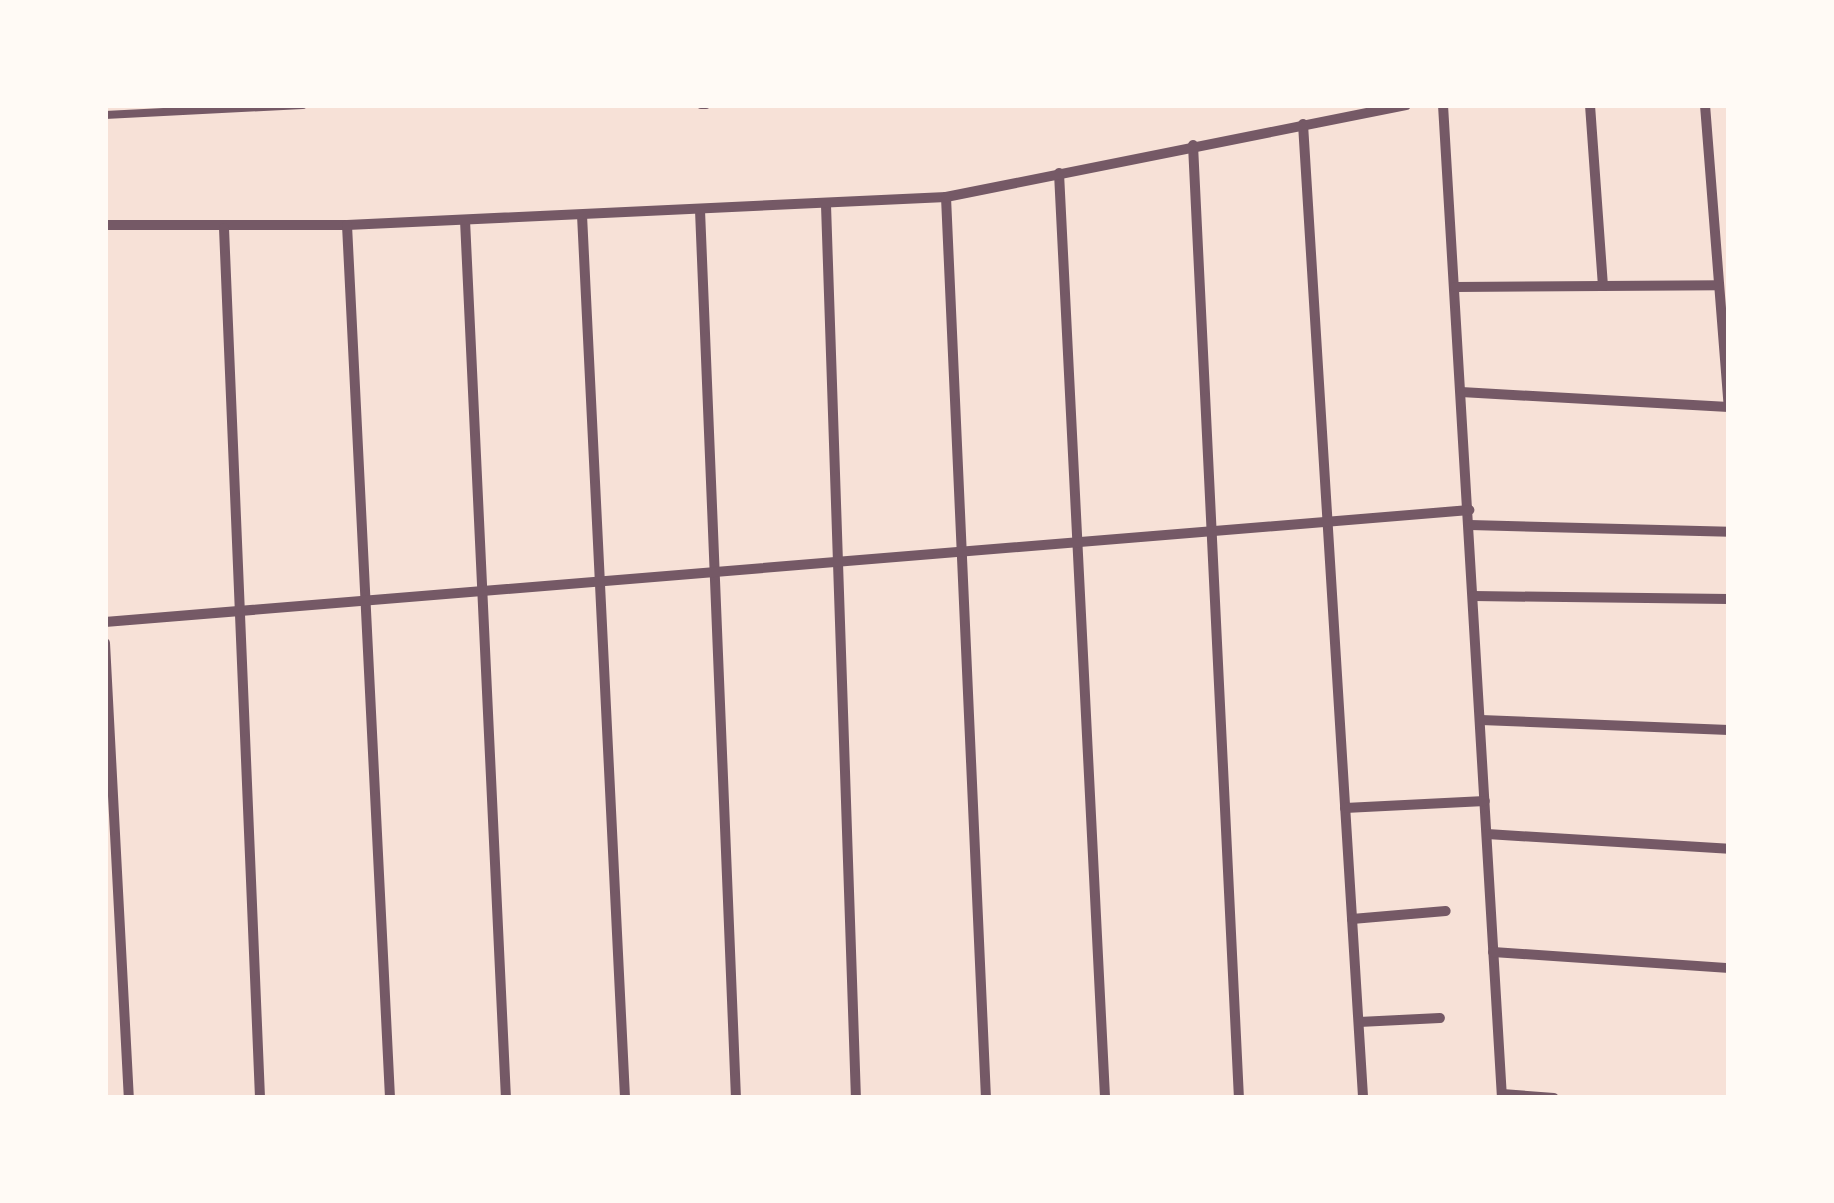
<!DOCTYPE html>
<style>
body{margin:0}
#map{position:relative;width:1834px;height:1203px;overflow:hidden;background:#f7e1d7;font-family:"Sofia Sans Condensed",sans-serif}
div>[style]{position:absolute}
.service>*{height:8px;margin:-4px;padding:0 4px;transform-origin:4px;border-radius:4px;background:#755966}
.minor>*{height:10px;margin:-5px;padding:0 5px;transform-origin:5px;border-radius:5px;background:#755966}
span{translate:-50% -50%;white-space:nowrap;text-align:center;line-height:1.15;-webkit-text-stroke:10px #fffaf5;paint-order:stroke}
.frame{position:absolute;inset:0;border:108px solid #fffaf5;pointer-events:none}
</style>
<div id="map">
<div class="service">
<div style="left:701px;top:105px;width:5px"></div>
<div style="left:105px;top:115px;width:198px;rotate:-2.9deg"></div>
</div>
<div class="minor">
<div style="left:1443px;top:105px;width:995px;rotate:86.6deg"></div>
<div style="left:1590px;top:105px;width:181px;rotate:85.9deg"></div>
<div style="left:1705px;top:105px;width:303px;rotate:85.5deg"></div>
<div style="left:1303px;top:124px;width:976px;rotate:86.47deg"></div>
<div style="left:1193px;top:145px;width:954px;rotate:87.24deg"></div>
<div style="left:1059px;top:173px;width:926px;rotate:87.15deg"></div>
<div style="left:946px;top:197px;width:902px;rotate:87.46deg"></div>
<div style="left:826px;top:205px;width:894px;rotate:88.08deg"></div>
<div style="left:700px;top:210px;width:889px;rotate:87.68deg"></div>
<div style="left:582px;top:215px;width:884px;rotate:87.21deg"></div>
<div style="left:465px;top:220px;width:879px;rotate:87.33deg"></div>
<div style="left:105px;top:225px;width:242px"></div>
<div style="left:347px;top:225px;width:600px;rotate:-2.68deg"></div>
<div style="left:946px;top:197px;width:469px;rotate:-11.3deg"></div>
<div style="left:347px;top:225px;width:874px;rotate:87.18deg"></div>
<div style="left:224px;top:228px;width:871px;rotate:87.63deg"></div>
<div style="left:1455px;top:287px;width:264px;rotate:-0.4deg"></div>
<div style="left:1461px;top:392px;width:268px;rotate:3.2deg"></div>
<div style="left:1470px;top:525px;width:259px;rotate:1.5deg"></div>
<div style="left:1474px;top:596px;width:255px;rotate:0.7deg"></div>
<div style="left:105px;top:622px;width:1369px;rotate:-4.69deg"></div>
<div style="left:105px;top:643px;width:456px;rotate:87deg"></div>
<div style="left:1481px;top:720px;width:248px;rotate:2.3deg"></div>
<div style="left:1345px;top:808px;width:140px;rotate:-2.9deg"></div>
<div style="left:1487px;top:834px;width:242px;rotate:3.5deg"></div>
<div style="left:1352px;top:919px;width:94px;rotate:-4.9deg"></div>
<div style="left:1493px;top:952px;width:237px;rotate:3.9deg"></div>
<div style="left:1359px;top:1022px;width:81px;rotate:-2.8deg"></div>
<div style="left:1502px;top:1094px;width:52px;rotate:4.4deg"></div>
</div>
<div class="frame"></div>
</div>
